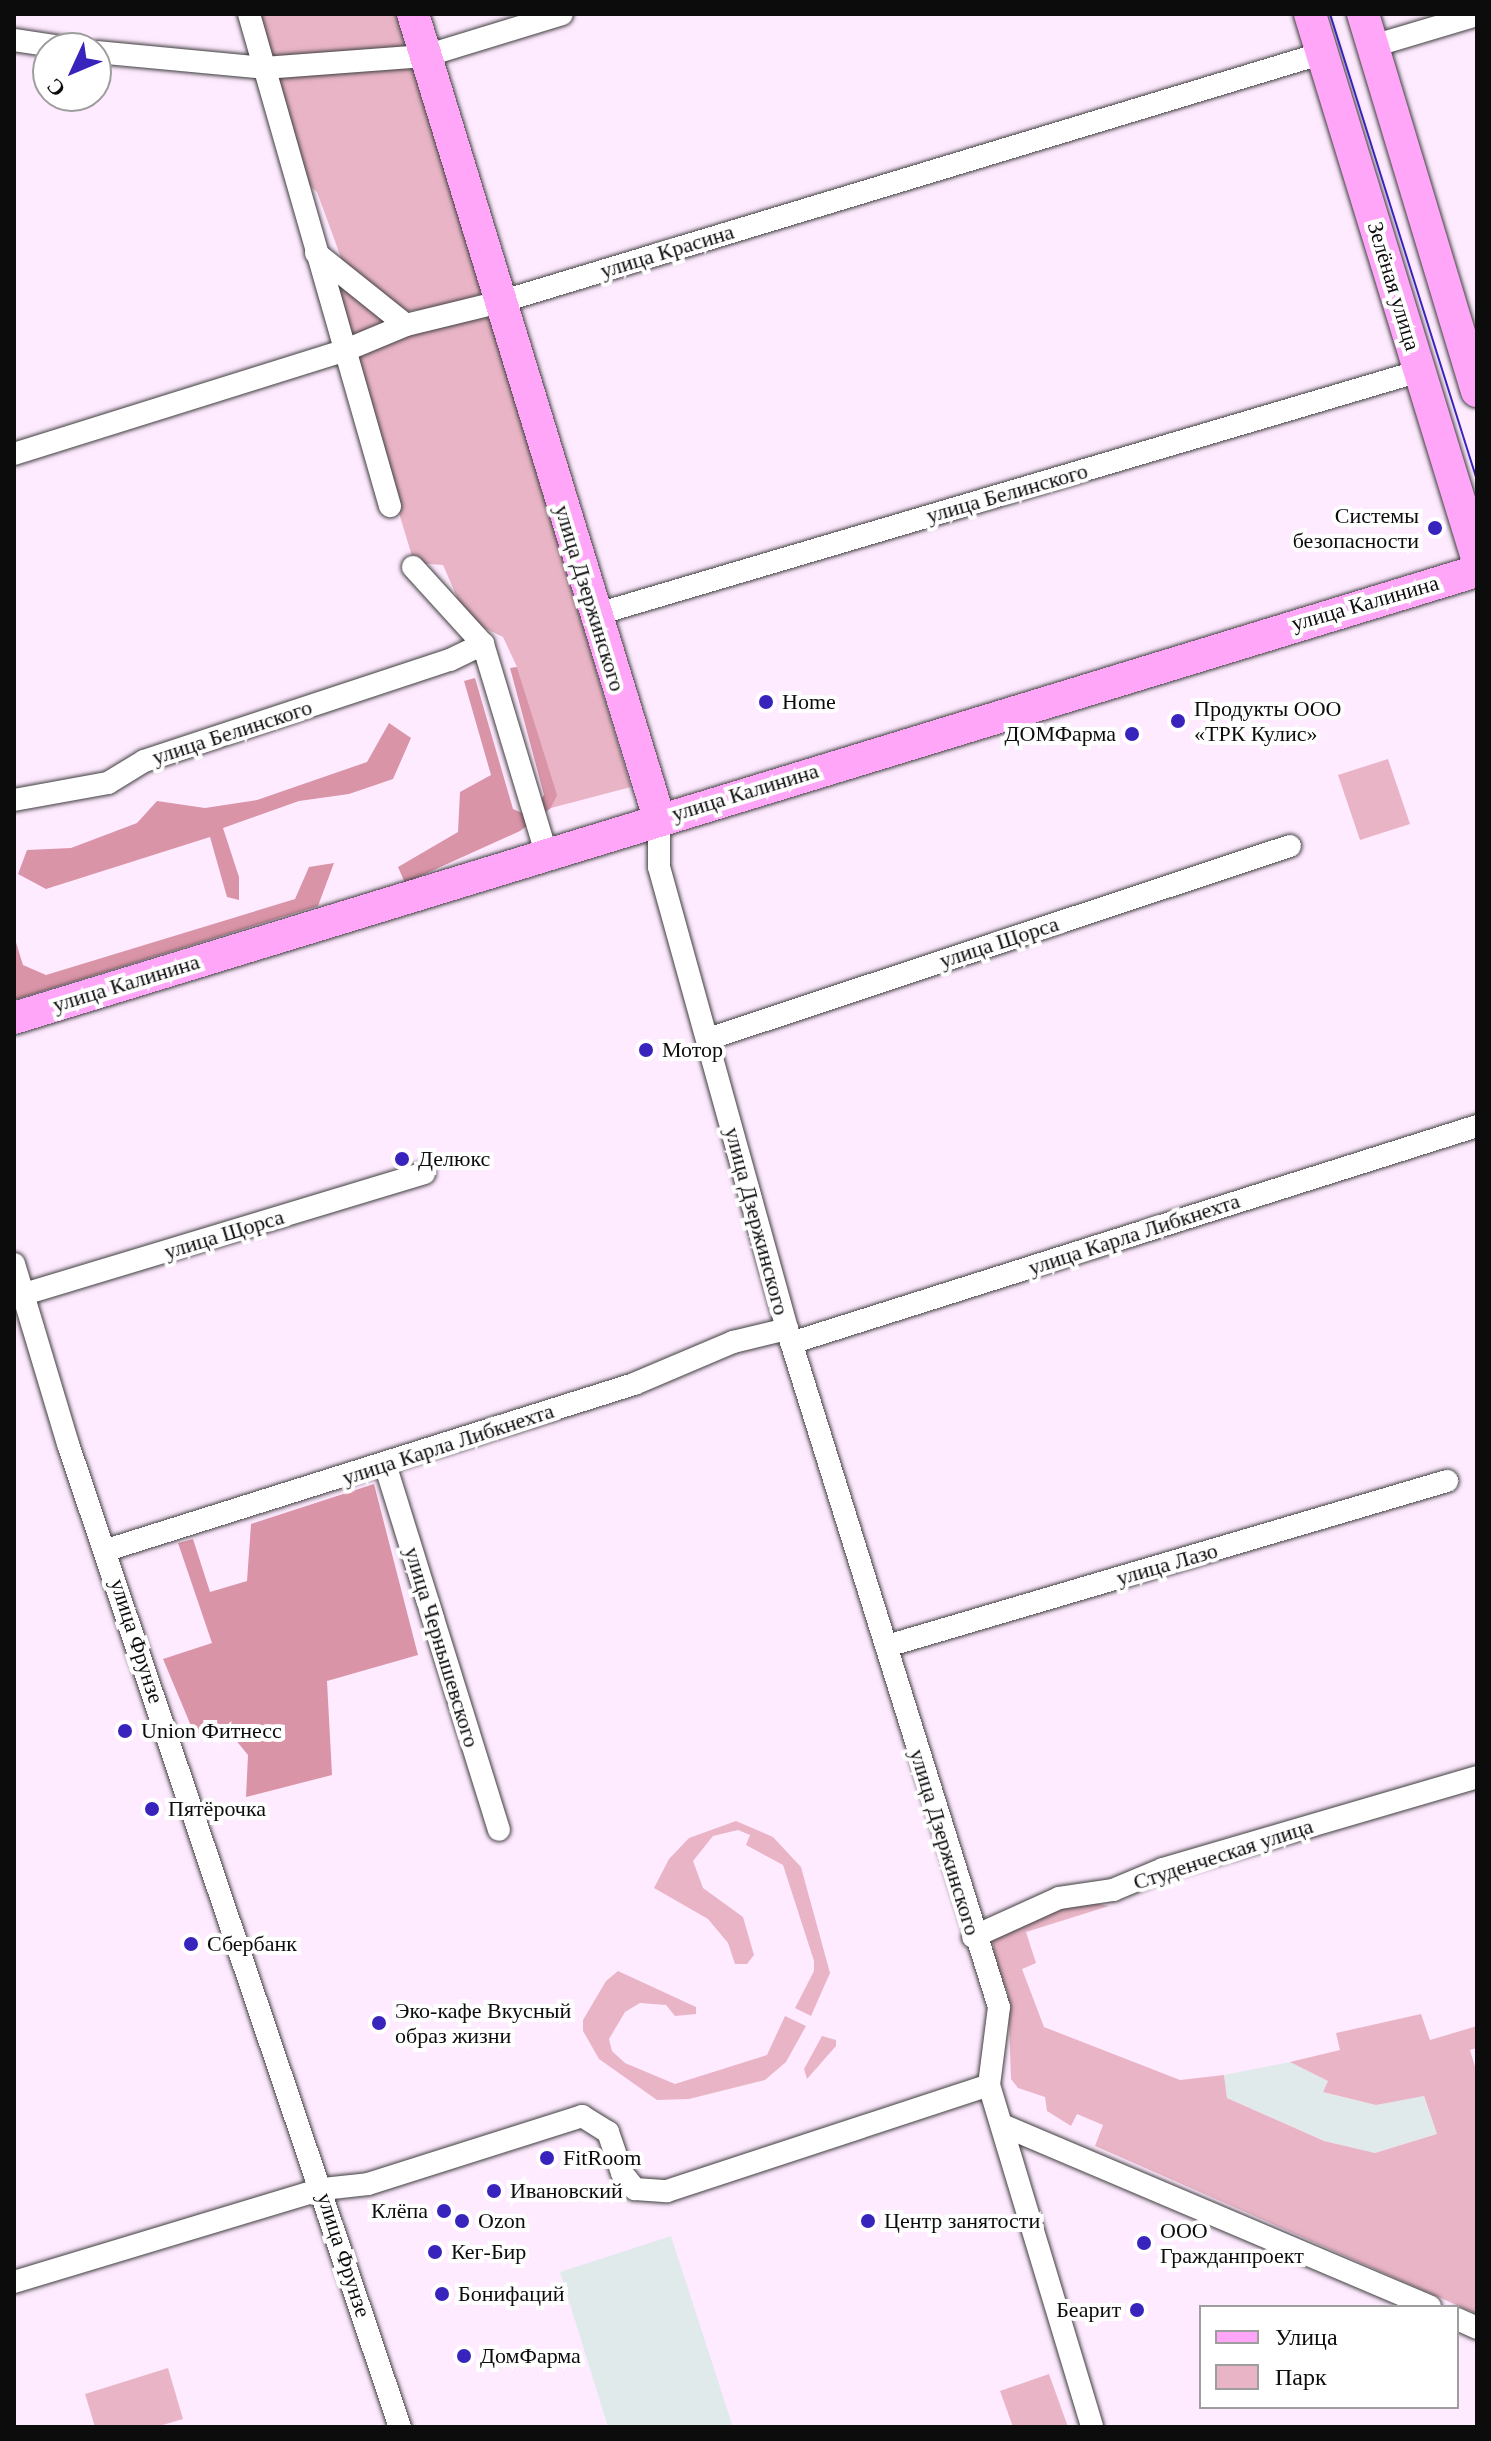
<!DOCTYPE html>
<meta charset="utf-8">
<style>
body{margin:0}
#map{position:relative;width:1491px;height:2441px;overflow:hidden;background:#ffebff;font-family:"Times New Roman",serif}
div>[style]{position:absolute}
.industrial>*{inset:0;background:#e0eaeb}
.green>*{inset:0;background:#e9b5c6}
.forest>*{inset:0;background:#da94a7}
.roads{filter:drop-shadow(0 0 2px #3f3f3f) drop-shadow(0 0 2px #3f3f3f)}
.street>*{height:22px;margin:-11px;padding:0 11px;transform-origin:11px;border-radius:11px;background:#fff}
.secondary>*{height:32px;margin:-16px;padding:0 16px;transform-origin:16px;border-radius:16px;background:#ffa6f9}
.tram>*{height:2px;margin:-1px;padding:0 1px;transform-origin:1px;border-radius:1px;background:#3823bc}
.dots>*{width:22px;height:22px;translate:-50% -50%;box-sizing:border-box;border:4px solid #fff;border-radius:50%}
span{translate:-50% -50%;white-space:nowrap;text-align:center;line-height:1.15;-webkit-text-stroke:8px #fff;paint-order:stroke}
.street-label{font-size:22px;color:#0c0c0c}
.poi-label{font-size:22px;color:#0c0c0c}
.right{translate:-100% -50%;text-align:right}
.left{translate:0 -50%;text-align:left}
.frame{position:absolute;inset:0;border:16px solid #0c0c0c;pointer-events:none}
.legend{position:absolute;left:1199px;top:2305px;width:260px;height:104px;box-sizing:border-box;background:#fff;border:2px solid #9e9e9e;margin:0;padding:10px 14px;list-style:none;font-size:24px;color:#0c0c0c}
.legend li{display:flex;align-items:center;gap:16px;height:40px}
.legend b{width:40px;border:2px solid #9e9e9e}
.north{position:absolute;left:32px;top:32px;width:80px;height:80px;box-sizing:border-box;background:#fff;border:2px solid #9e9e9e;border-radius:50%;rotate:226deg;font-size:22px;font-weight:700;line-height:32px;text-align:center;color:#0c0c0c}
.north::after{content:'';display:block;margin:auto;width:28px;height:36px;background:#3823bc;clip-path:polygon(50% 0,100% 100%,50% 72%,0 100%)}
</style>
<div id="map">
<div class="industrial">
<div style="clip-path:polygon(1290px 2062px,1328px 2081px,1323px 2092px,1376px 2105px,1423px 2095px,1437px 2134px,1375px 2153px,1324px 2141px,1227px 2098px,1224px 2075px)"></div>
<div style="clip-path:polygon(671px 2236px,733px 2427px,608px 2427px,560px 2272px)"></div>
</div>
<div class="green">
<div style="clip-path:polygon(257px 14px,401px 14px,483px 293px,448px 307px,408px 311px,379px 297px,343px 263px,317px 192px,309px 185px)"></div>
<div style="clip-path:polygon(329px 268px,389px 325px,345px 340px)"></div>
<div style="clip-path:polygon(489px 314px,631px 787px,551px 808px,556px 795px,517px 667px,503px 637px,467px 620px,443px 565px,414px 563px,352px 356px,399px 337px)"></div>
<div style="clip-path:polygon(1388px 759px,1410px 824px,1360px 840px,1338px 775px)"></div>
<div style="clip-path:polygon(736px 1821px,773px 1837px,801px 1867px,830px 1973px,811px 2016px,795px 2008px,814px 1971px,814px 1961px,783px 1865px,746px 1845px,750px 1835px,738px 1830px,713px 1836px,693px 1861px,703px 1888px,743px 1917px,754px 1955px,747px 1964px,735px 1964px,728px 1943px,708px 1919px,654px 1888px,669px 1859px,689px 1838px)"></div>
<div style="clip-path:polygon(1085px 1901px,1109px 1906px,1026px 1932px,1036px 1963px,1022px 1969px,1044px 2027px,1180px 2080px,1224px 2075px,1227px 2098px,1324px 2141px,1375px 2153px,1437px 2134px,1424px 2096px,1376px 2105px,1323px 2092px,1328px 2081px,1290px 2062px,1340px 2050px,1336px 2033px,1421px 2014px,1430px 2040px,1477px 2026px,1477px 2048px,1470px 2050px,1477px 2073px,1477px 2314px,1095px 2146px,1103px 2125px,1077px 2114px,1071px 2126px,1047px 2111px,1045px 2097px,1018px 2088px,1011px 2079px,1008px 1993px,995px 1963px,993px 1940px,1012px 1926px)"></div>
<div style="clip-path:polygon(618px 1971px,696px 2007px,696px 2014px,675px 2016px,666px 2005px,640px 2003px,625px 2012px,609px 2039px,612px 2051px,625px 2063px,675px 2084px,767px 2055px,785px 2016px,806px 2026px,786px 2062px,765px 2080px,689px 2099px,657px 2100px,599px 2059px,583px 2031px,583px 2020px,606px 1981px)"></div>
<div style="clip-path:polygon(822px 2036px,836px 2040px,836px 2046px,807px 2079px,804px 2069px)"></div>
<div style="clip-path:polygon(168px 2368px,183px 2419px,156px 2427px,95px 2427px,85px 2394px)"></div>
<div style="clip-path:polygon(1049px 2374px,1068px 2427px,1013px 2427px,1000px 2391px)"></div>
</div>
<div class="forest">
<div style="clip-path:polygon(517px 667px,557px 795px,551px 808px,520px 831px,405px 883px,398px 867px,458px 832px,460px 792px,491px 775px,464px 681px,475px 678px,513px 809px,529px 816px,544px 795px,510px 668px)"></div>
<div style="clip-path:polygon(389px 723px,411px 738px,393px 779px,349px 794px,299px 801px,223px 828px,239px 877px,239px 900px,227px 897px,210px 837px,46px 889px,18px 874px,27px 850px,71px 848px,137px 823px,157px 801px,205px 808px,257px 800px,367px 762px)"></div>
<div style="clip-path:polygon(334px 863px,318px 906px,14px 1000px,14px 936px,23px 965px,46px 975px,295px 899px,309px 867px)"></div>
<div style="clip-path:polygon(374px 1484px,418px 1655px,327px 1681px,332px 1775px,246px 1797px,248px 1755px,230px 1733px,194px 1733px,163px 1659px,212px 1643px,178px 1543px,193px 1539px,210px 1592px,247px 1581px,251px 1524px)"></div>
</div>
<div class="roads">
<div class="street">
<div style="left:249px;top:14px;width:512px;rotate:74.01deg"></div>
<div style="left:14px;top:40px;width:55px;rotate:8.4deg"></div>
<div style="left:1373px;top:46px;width:109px;rotate:-16.6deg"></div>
<div style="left:96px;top:52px;width:169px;rotate:5.4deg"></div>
<div style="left:264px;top:68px;width:161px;rotate:-4.3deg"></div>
<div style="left:425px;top:56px;width:143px;rotate:-17deg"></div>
<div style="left:316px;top:253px;width:115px;rotate:38.7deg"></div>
<div style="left:14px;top:454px;width:348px;rotate:-17.4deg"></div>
<div style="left:346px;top:350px;width:65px;rotate:-22.6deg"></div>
<div style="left:406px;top:325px;width:97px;rotate:-13.7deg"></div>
<div style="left:500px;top:302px;width:860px;rotate:-16.83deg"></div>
<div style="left:413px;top:567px;width:104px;rotate:47.7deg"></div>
<div style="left:594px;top:615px;width:861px;rotate:-16.46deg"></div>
<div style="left:14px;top:800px;width:96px;rotate:-10.3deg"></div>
<div style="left:108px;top:783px;width:42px;rotate:-31.4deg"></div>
<div style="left:144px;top:761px;width:322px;rotate:-18.3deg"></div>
<div style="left:450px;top:660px;width:37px;rotate:-26deg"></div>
<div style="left:483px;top:644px;width:218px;rotate:73.2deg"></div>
<div style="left:659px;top:818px;width:49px;rotate:90deg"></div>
<div style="left:659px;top:867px;width:479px;rotate:74.5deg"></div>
<div style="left:787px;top:1329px;width:710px;rotate:72.64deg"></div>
<div style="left:999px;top:2007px;width:79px;rotate:97.3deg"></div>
<div style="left:989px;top:2085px;width:357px;rotate:73.2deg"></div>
<div style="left:708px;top:1039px;width:613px;rotate:-18.35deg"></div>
<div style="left:14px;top:1264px;width:188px;rotate:73.3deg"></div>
<div style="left:68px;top:1444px;width:1038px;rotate:71.34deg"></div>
<div style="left:24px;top:1294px;width:418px;rotate:-16.8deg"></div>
<div style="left:791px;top:1343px;width:720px;rotate:-17.55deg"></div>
<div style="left:385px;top:1464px;width:383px;rotate:72.7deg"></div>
<div style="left:107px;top:1550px;width:553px;rotate:-17.48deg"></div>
<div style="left:634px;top:1384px;width:108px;rotate:-23deg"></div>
<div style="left:733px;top:1342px;width:56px;rotate:-13.5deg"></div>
<div style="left:887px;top:1646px;width:584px;rotate:-16.42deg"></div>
<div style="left:973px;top:1937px;width:94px;rotate:-24.4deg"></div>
<div style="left:1059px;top:1898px;width:55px;rotate:-8.4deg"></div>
<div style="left:1113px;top:1890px;width:54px;rotate:-22.8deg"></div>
<div style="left:1163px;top:1869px;width:327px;rotate:-16.3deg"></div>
<div style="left:1002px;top:2125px;width:465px;rotate:23deg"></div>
<div style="left:14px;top:2282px;width:323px;rotate:-16.8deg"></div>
<div style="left:323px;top:2189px;width:45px;rotate:-6.3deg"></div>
<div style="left:368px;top:2184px;width:225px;rotate:-17.6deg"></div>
<div style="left:582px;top:2116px;width:31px;rotate:32deg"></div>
<div style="left:608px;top:2132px;width:43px;rotate:71.1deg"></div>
<div style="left:622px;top:2173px;width:21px;rotate:51deg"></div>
<div style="left:635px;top:2189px;width:32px;rotate:4deg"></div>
<div style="left:667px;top:2191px;width:339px;rotate:-18.2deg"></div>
<div style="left:1457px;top:2319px;width:22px;rotate:24deg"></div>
</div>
<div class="secondary">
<div style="left:413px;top:14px;width:841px;rotate:72.99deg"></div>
<div style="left:1310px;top:14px;width:569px;rotate:72.93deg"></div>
<div style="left:1363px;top:14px;width:394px;rotate:73.2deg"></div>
<div style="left:14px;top:1018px;width:1530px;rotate:-16.99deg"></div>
</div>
</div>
<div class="tram">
<div style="left:1330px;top:14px;width:490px;rotate:72.5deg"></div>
</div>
<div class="dots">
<div style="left:1435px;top:528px;background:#3823bc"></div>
<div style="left:766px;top:702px;background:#3823bc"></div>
<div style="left:1178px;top:721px;background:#3823bc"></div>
<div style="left:1132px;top:734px;background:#3823bc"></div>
<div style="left:646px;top:1050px;background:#3823bc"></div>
<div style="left:402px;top:1159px;background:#3823bc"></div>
<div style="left:125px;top:1731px;background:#3823bc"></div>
<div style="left:152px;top:1809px;background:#3823bc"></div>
<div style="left:191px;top:1944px;background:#3823bc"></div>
<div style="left:379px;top:2023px;background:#3823bc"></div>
<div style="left:547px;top:2158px;background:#3823bc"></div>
<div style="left:494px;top:2191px;background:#3823bc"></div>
<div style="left:444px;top:2211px;background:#3823bc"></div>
<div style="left:462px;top:2221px;background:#3823bc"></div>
<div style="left:868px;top:2221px;background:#3823bc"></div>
<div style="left:1144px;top:2243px;background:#3823bc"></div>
<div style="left:435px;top:2252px;background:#3823bc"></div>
<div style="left:442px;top:2294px;background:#3823bc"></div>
<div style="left:1137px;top:2310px;background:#3823bc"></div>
<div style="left:464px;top:2356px;background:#3823bc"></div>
</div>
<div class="street-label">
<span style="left:667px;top:251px;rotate:-17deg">улица Красина</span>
<span style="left:1394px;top:286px;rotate:73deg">Зелёная улица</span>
<span style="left:1007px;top:493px;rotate:-16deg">улица Белинского</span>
<span style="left:590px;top:598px;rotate:73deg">улица Дзержинского</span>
<span style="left:1365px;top:603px;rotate:-16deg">улица Калинина</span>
<span style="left:232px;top:732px;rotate:-18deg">улица Белинского</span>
<span style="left:745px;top:792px;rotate:-17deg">улица Калинина</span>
<span style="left:999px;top:942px;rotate:-18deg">улица Щорса</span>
<span style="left:126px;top:983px;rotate:-17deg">улица Калинина</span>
<span style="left:757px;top:1221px;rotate:75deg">улица Дзержинского</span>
<span style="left:224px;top:1234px;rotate:-17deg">улица Щорса</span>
<span style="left:1134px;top:1234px;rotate:-18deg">улица Карла Либкнехта</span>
<span style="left:448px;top:1444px;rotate:-18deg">улица Карла Либкнехта</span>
<span style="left:1167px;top:1564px;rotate:-16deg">улица Лазо</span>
<span style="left:137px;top:1641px;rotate:72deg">улица Фрунзе</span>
<span style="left:442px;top:1647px;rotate:73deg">улица Чернышевского</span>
<span style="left:945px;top:1842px;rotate:73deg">улица Дзержинского</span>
<span style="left:1223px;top:1854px;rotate:-18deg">Студенческая улица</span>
<span style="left:344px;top:2255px;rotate:72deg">улица Фрунзе</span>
</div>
<div class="poi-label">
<span class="right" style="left:1419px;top:528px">Системы<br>безопасности</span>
<span class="left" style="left:782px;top:702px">Home</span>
<span class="left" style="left:1194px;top:721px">Продукты ООО<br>«ТРК Кулис»</span>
<span class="right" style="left:1116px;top:734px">ДОМФарма</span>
<span class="left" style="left:662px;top:1050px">Мотор</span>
<span class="left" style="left:418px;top:1159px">Делюкс</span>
<span class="left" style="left:141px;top:1731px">Union Фитнесс</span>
<span class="left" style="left:168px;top:1809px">Пятёрочка</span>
<span class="left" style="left:207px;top:1944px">Сбербанк</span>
<span class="left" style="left:395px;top:2023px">Эко-кафе Вкусный<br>образ жизни</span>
<span class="left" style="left:563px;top:2158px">FitRoom</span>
<span class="left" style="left:510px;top:2191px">Ивановский</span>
<span class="right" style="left:428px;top:2211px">Клёпа</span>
<span class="left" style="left:478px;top:2221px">Ozon</span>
<span class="left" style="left:884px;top:2221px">Центр занятости</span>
<span class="left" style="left:1160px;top:2243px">ООО<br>Гражданпроект</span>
<span class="left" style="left:451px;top:2252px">Кег-Бир</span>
<span class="left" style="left:458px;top:2294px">Бонифаций</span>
<span class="right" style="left:1121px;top:2310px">Беарит</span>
<span class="left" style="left:480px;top:2356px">ДомФарма</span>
</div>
<div class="frame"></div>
<ul class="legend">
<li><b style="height:10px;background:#ffa6f9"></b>Улица</li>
<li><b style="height:22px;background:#e9b5c6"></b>Парк</li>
</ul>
<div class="north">С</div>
</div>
